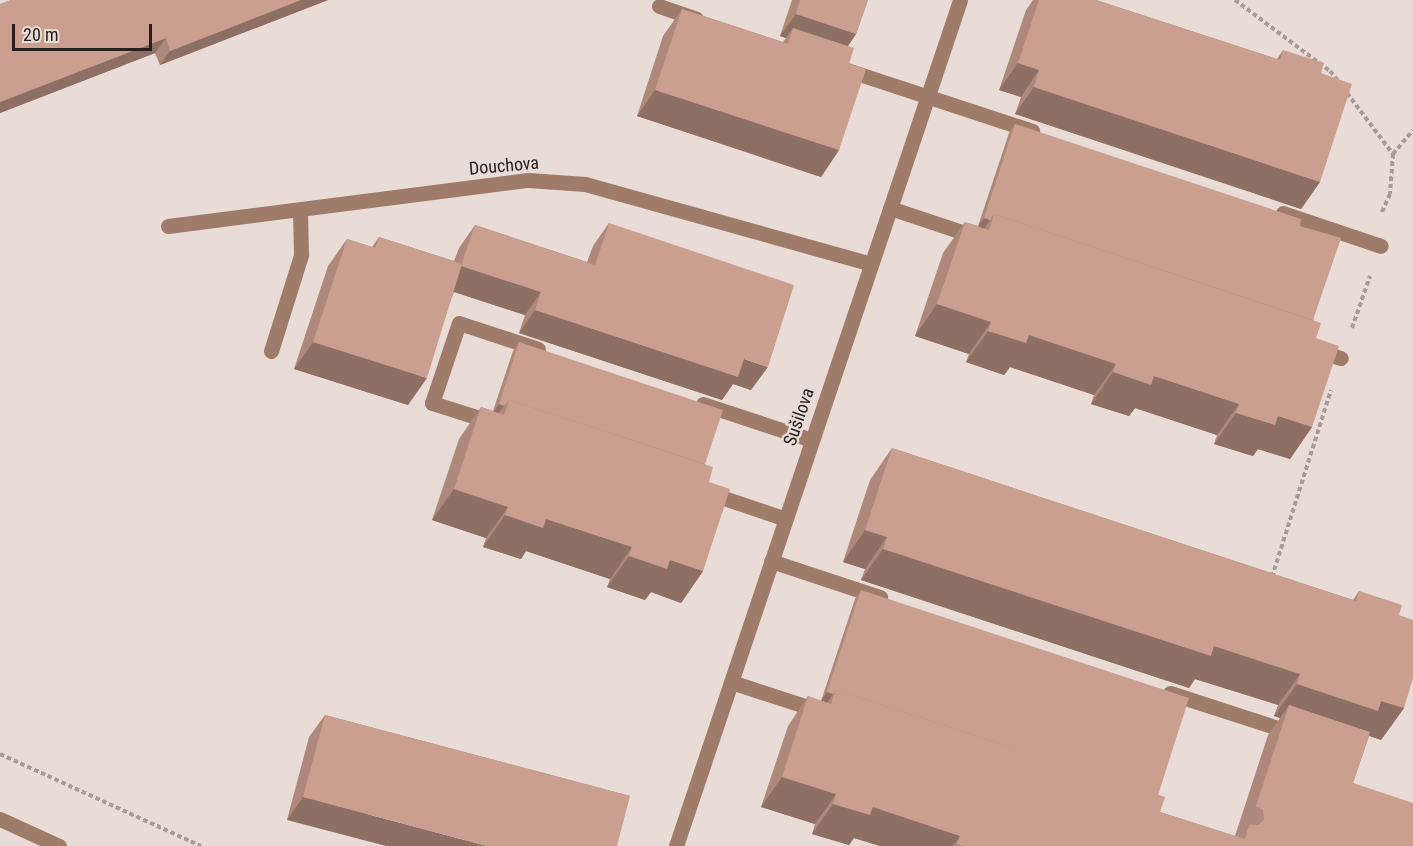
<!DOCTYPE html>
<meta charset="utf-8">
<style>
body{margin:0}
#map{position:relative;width:1413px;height:846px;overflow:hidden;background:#e9dbd6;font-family:"Roboto Condensed",sans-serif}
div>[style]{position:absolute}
.path>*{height:4px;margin-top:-2px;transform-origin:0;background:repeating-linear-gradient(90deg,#a69b97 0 4.5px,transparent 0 7.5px)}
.minor>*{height:15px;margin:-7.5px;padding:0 7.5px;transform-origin:7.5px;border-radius:7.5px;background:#9f7b6a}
.wall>*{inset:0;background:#ae897b}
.shaded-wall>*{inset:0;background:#8d6f64}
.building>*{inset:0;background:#ca9f8f}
span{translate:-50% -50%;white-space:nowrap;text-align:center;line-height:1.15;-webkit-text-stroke:5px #e9dbd6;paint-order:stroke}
.street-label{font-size:18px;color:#26211f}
.scale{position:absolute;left:12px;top:24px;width:140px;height:27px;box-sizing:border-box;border:3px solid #26211f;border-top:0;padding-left:8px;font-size:18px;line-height:21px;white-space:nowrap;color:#26211f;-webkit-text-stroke:4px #e9dbd6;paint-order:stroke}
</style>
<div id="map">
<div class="path">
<div style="left:1235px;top:0;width:119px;rotate:36.8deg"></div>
<div style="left:1330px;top:71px;width:14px;rotate:51deg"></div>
<div style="left:1347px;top:93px;width:76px;rotate:53deg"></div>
<div style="left:1393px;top:154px;width:40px;rotate:94.3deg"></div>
<div style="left:1390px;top:194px;width:20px;rotate:114deg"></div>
<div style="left:1393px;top:154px;width:31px;rotate:-50deg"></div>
<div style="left:1352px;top:328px;width:55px;rotate:-70.9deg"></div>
<div style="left:1272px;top:577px;width:196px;rotate:-72.5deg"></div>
<div style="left:0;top:754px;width:221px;rotate:24.6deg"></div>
</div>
<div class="minor">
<div style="left:659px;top:6px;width:39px;rotate:19deg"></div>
<div style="left:847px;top:70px;width:195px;rotate:18.2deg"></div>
<div style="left:890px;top:208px;width:92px;rotate:18.4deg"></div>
<div style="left:1283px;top:213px;width:103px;rotate:18.6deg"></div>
<div style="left:168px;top:226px;width:363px;rotate:-7.3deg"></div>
<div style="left:528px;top:180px;width:57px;rotate:4deg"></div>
<div style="left:585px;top:184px;width:297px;rotate:15.6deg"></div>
<div style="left:1316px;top:350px;width:26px;rotate:18deg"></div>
<div style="left:271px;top:351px;width:101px;rotate:-72.6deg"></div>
<div style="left:301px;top:255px;width:45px;rotate:-91.3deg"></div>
<div style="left:703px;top:404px;width:115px;rotate:18.3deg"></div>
<div style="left:492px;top:422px;width:63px;rotate:-162.4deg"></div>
<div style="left:432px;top:403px;width:84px;rotate:-71.4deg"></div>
<div style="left:459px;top:323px;width:83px;rotate:18.2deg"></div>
<div style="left:709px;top:493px;width:81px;rotate:18.7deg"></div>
<div style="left:771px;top:561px;width:115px;rotate:18.3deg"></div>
<div style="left:731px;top:682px;width:94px;rotate:18deg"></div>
<div style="left:1170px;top:693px;width:129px;rotate:18deg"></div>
<div style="left:0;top:819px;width:65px;rotate:24.6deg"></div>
<div style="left:676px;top:846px;width:892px;rotate:-71.44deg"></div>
</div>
<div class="wall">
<div style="clip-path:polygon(11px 0,328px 0,160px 65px,155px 53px,0 113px,0 4px)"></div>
<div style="clip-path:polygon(792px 0,868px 0,856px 34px,848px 46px,849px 64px,839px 150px,821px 177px,637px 116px,663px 36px,682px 9px,783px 42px,786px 38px,780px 36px)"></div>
<div style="clip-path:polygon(1033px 0,1096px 0,1277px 59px,1283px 50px,1321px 73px,1320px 182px,1301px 209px,1015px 114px,1021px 97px,999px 90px,1026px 10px)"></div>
<div style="clip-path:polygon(1015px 124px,1300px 226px,1316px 338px,1312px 427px,1290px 459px,1258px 449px,1253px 456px,1214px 444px,1217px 435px,1135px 408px,1129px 416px,1091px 404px,1094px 395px,1010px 367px,1004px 375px,966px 362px,969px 354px,915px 336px,943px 253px,965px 222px,978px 226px,1009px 133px)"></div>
<div style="clip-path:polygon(609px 223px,751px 390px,733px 384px,722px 400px,519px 333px,525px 315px,454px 292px,408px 405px,294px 369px,328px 266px,347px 239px,372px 247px,379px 237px,454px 261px,459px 248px,475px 225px,587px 262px,593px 246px)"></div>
<div style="clip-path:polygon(519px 342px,705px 464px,709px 482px,703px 571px,681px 603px,651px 592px,645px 600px,607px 587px,610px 579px,526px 551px,521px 559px,483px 547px,486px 538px,432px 520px,459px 439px,481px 407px,493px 411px,513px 351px)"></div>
<div style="clip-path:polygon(892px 448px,1353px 600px,1359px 591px,1399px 615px,1404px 708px,1381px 740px,1369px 736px,1353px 783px,1413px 846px,880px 846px,854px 838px,849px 845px,812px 834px,815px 824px,761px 807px,788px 726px,808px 696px,821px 701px,855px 599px,861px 590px,1158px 795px,1160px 812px,1235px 836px,1268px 735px,1280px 718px,1274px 716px,1278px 705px,1195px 679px,1189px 688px,861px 580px,865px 569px,843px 562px,870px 480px)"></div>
<div style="clip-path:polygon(325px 715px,630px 796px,287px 820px,309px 737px)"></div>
</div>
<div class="shaded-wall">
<div style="clip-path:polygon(301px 0,328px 0,160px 65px,170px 51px)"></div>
<div style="clip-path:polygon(796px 14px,856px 34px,841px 56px,793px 28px,786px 38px,780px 36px)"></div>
<div style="clip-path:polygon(166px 38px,155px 53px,0 113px,0 102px)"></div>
<div style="clip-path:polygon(1018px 63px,1039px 70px,1021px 97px,999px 90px)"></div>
<div style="clip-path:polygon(1034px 87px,1320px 182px,1301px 209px,1015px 114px)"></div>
<div style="clip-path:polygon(655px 90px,839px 150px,821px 177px,637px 116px)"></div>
<div style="clip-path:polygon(984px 218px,990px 220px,984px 229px,978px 227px)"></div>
<div style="clip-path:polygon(461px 266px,541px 292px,525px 315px,445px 289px)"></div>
<div style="clip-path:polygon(937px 304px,991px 322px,969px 354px,915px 336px)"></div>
<div style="clip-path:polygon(535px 310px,744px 359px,768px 367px,751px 390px,733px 384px,722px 400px,519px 333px)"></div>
<div style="clip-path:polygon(988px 331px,1029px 335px,1116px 364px,1094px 395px,1010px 367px,1004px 375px,966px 362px)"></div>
<div style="clip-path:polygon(313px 342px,427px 378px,408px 405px,294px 369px)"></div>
<div style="clip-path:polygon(1113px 372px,1154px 376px,1239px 404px,1217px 435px,1135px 408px,1129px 416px,1091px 404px)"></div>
<div style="clip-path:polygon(499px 404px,504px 406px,498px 414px,493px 413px)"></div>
<div style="clip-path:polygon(1236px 413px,1278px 416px,1312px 427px,1290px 459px,1258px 449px,1253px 456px,1214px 444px)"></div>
<div style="clip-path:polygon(454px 489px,508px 507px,486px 538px,432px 520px)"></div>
<div style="clip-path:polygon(505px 515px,546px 519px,632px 547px,610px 579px,526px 551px,521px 559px,483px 547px)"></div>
<div style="clip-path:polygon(865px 530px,887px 537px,865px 569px,843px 562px)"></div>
<div style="clip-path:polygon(883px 549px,1214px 646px,1300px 674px,1278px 705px,1195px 679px,1189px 688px,861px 580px)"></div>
<div style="clip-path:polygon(629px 556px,670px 560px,703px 571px,681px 603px,651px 592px,645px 600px,607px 587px)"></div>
<div style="clip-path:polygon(1297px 684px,1381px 701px,1404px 708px,1381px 740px,1362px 733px,1289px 705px,1280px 718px,1274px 716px)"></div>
<div style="clip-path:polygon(827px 692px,833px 694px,827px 703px,821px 701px)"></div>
<div style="clip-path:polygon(782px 777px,836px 794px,815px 824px,761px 807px)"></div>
<div style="clip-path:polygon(303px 797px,487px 846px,386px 846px,287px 820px)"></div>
<div style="clip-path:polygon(833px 804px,873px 807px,960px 836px,953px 846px,880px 846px,854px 838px,849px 845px,812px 834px)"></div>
</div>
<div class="building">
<div style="clip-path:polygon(11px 0,301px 0,170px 51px,166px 38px,0 102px,0 4px)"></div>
<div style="clip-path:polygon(800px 0,868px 0,856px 34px,796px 14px)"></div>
<div style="clip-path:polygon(1039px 0,1096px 0,1280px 60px,1283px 50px,1324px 63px,1321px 73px,1352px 84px,1320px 182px,1034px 87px,1039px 70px,1018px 63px)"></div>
<div style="clip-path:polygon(682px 9px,788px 44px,793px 28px,854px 48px,849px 64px,866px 69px,839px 150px,655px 90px)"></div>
<div style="clip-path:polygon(1015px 124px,1301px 219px,1300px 226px,1341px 238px,1313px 320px,994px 214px,990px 220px,984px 218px)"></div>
<div style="clip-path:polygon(994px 214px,1321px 323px,1316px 338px,1339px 346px,1312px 427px,1278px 416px,1275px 425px,1236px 413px,1239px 404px,1154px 376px,1151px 385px,1113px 372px,1116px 364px,1029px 335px,1026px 343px,988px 331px,991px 322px,937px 304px,965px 222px,989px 230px)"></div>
<div style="clip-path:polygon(609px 223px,794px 285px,768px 367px,744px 359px,738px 377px,535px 310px,541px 292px,461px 266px,475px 225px,595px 265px)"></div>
<div style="clip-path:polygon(379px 237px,462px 264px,427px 378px,313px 342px,347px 239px,375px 248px)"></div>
<div style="clip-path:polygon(519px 342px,723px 410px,705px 464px,509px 400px,504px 406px,499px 404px)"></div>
<div style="clip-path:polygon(509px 400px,713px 467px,709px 482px,730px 489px,703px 571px,670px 560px,667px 569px,629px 556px,632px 547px,546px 519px,543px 528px,505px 515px,508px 507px,454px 489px,481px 407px,504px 415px)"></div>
<div style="clip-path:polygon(892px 448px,1356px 601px,1359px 591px,1402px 605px,1399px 615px,1413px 620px,1413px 678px,1404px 708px,1381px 701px,1378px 711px,1297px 684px,1300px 674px,1214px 646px,1211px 656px,883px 549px,887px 537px,865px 530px)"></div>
<div style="clip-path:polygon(861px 590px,1189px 698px,1158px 795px,836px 690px,833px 694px,827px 692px)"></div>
<div style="clip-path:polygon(836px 690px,1165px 797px,1160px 812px,1245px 839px,1249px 825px,1258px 825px,1264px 820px,1263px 810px,1256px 806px,1289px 705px,1370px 732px,1353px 783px,1413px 803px,1413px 846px,963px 846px,957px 844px,960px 836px,873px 807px,870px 815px,833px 804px,836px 794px,782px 777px,808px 696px,831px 704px)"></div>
<div style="clip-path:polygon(325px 715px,630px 796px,617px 846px,487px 846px,303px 797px)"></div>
</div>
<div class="street-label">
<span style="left:504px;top:166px;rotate:-5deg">Douchova</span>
<span style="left:799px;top:417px;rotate:-71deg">Sušilova</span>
</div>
<div class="scale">20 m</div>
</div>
